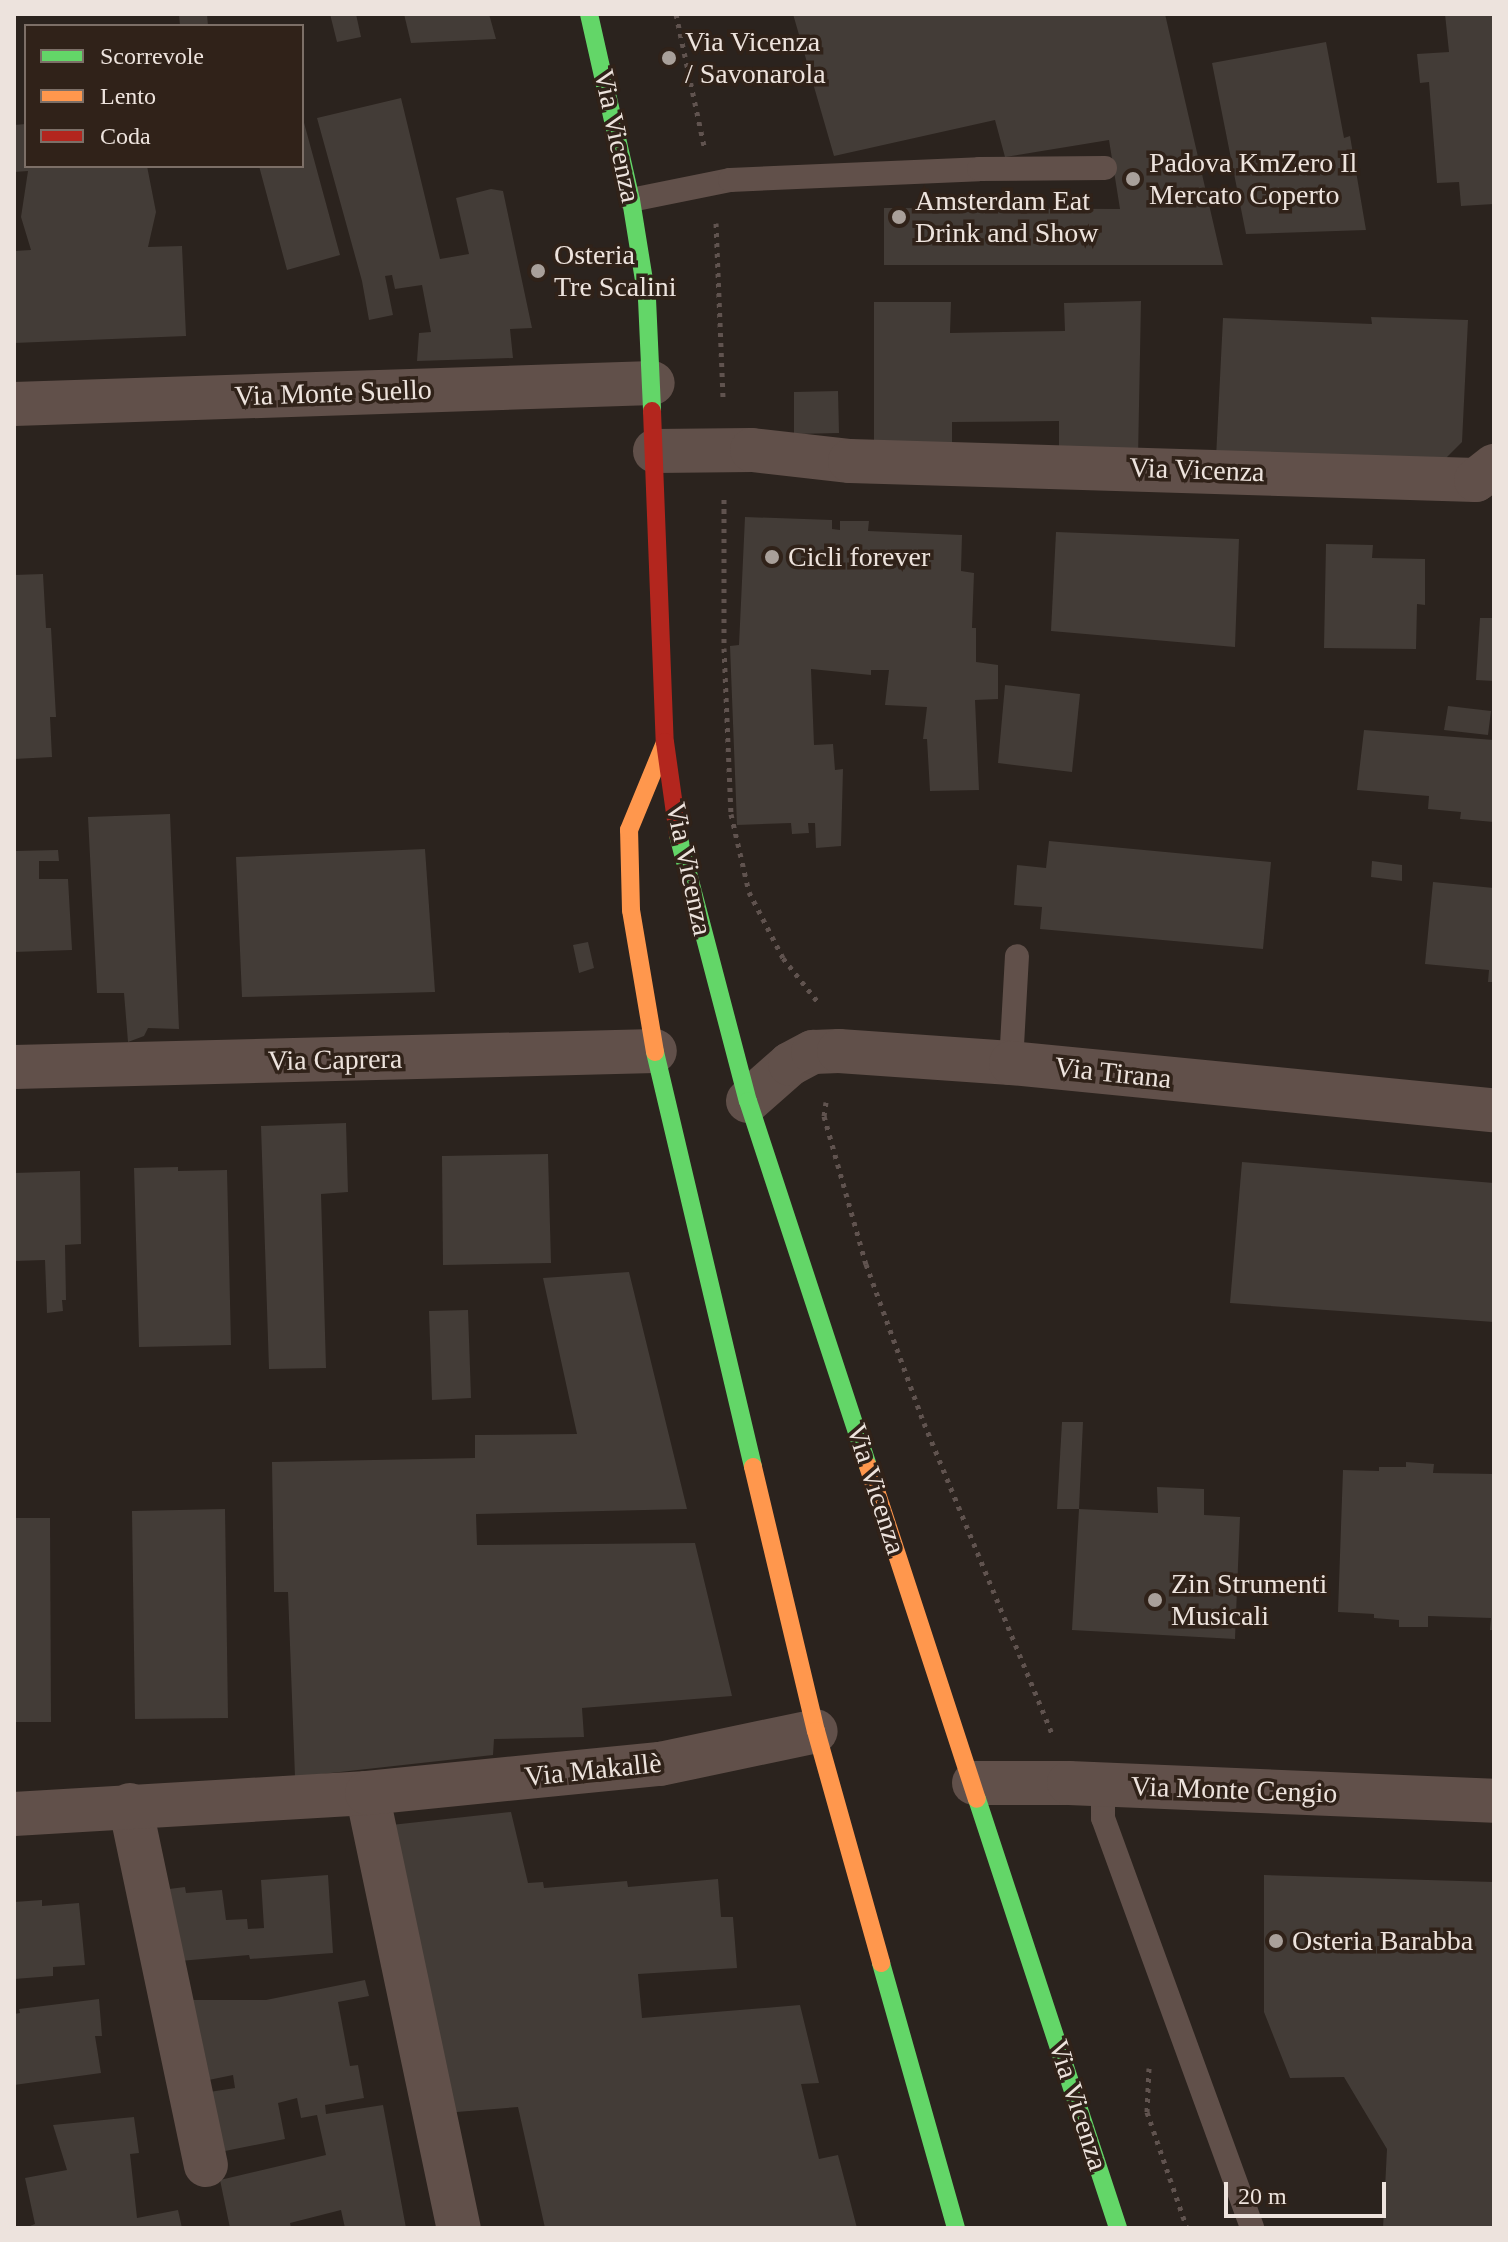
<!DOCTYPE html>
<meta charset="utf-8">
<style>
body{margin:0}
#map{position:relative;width:1508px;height:2242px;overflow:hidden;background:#2b231e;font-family:"Times New Roman",serif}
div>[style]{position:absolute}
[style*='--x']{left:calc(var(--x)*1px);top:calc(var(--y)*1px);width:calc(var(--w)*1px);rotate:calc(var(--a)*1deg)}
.building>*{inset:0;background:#433c37}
.path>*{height:5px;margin-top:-2.5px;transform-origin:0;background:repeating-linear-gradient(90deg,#60534f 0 4px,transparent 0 10px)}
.lane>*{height:24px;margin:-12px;padding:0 12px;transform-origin:12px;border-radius:12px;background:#61504a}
.street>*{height:44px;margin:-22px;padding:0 22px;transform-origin:22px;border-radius:22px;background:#61504a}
.fast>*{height:18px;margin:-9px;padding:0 9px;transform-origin:9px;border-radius:9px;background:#63d668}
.slow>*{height:18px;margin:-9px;padding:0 9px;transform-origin:9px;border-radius:9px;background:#ff974d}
.jam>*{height:18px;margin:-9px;padding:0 9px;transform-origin:9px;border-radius:9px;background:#b3261e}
.dots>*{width:22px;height:22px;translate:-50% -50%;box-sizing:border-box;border:4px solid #302219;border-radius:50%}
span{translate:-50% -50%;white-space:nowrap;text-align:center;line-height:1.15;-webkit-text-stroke:7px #302219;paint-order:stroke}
.poi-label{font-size:28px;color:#ede3dd}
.left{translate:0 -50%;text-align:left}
.street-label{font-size:28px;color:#ede3dd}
.frame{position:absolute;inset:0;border:16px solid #ede3dd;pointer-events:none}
.legend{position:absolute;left:24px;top:24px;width:280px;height:144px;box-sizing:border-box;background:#302219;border:2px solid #7c6f67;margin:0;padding:10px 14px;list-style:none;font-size:24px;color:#ede3dd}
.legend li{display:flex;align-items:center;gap:16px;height:40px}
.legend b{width:40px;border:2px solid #7c6f67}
.scale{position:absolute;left:1224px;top:2182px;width:162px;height:36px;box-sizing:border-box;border:4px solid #ede3dd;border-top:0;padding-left:10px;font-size:24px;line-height:28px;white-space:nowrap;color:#ede3dd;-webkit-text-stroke:6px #302219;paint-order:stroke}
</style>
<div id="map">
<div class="building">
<i style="clip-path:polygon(179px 14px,207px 14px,208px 26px,180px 26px)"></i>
<i style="clip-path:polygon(330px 14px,356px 14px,361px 37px,337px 42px)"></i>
<i style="clip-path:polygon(404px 14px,489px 14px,496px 39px,411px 43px)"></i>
<i style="clip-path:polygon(793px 14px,1165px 14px,1223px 265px,884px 265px,884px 208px,1120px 209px,1109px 140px,1005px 157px,995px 120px,834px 156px)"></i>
<i style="clip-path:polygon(1445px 14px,1494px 14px,1494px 204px,1461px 206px,1459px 182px,1437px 183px,1429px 82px,1420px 83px,1417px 54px,1449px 52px)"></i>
<i style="clip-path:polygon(1326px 42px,1344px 138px,1350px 136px,1366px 230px,1246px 234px,1212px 63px)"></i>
<i style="clip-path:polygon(401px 98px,440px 259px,469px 254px,456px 198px,491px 189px,503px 191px,532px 328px,510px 329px,513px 358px,417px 361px,419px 333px,431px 332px,422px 285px,395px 289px,392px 275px,385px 276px,393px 315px,369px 320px,362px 281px,317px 118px)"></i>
<i style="clip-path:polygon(303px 119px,340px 255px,287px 270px,259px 166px,302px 166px)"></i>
<i style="clip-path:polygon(26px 124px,26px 166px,147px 166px,156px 212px,148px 247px,182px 246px,186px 336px,14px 343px,14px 251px,31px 250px,21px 217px,28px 171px,14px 172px,14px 125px)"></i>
<i style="clip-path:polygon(1141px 301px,1138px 458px,1059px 459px,1059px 421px,952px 422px,952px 450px,874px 456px,874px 302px,951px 302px,950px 333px,1065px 331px,1064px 303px)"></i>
<i style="clip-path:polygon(1371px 317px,1468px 320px,1462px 442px,1438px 466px,1216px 458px,1223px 318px,1372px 324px)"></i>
<i style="clip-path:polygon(838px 391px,839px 433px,794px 434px,794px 392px)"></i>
<i style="clip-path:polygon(745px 517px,832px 520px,832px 529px,840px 530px,840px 521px,869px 521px,868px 531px,962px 535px,961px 571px,974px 573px,972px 628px,976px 628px,976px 662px,998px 665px,998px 699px,975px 700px,979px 790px,930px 791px,927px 739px,923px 739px,927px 707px,885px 705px,889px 670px,871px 670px,871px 675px,811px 669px,814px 745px,833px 744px,835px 770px,843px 769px,841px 846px,816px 848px,815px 823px,808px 823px,809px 833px,792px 834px,791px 823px,737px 825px,730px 646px,739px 645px)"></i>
<i style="clip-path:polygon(1056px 532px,1239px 539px,1235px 647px,1051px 631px)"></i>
<i style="clip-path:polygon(1326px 544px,1373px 545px,1372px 558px,1425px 559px,1425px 605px,1417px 604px,1416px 649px,1324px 648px)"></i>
<i style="clip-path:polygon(43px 574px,46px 628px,51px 628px,56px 717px,50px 717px,52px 757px,14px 759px,14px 575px)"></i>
<i style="clip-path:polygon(1480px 618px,1494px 618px,1494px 681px,1476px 680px)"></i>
<i style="clip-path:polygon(1005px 685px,1080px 694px,1072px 772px,998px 763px)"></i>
<i style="clip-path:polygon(1448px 706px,1491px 711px,1488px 735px,1444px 730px)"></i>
<i style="clip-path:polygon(1364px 730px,1494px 740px,1494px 822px,1460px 819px,1461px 812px,1428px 809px,1429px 796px,1357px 790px)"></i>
<i style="clip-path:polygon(170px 814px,179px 1029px,148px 1028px,144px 1036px,128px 1042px,124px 993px,97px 993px,88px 817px)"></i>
<i style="clip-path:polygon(1049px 841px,1271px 862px,1263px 949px,1040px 929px,1042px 907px,1014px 905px,1017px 865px,1046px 868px)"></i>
<i style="clip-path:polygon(425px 849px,435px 992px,242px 997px,236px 857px)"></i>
<i style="clip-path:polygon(58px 850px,59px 861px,39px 861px,39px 879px,68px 879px,72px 950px,14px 952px,16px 851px)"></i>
<i style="clip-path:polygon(1372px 861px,1402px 865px,1402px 881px,1371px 877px)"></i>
<i style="clip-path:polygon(1433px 882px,1494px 888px,1494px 982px,1488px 982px,1489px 970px,1425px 964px)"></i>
<i style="clip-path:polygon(588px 942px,594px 968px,579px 973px,573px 945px)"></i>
<i style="clip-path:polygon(346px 1123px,348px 1192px,321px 1194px,326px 1368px,269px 1369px,261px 1126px)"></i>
<i style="clip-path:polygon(548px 1154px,551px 1263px,443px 1265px,442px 1156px)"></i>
<i style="clip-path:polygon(1242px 1162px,1494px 1183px,1494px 1322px,1230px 1303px)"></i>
<i style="clip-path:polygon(178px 1167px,178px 1171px,227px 1170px,231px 1345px,139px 1347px,134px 1168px)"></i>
<i style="clip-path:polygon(80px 1171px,81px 1244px,65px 1245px,66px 1300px,62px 1300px,63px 1311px,47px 1313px,45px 1260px,14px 1261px,14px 1173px)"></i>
<i style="clip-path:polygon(629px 1272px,687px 1509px,476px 1514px,477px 1545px,695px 1543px,732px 1696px,582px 1708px,584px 1737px,494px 1739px,493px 1755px,295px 1777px,288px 1592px,274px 1592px,272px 1462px,475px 1458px,475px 1435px,577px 1434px,543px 1278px)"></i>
<i style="clip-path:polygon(468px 1310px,471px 1398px,432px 1400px,429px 1311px)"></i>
<i style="clip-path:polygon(1062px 1422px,1083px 1422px,1079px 1509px,1057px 1509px)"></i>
<i style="clip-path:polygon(1406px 1462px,1434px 1464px,1433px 1473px,1494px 1474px,1494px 1630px,1490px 1630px,1491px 1618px,1428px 1616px,1428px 1627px,1399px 1627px,1399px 1620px,1374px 1618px,1374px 1614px,1338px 1612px,1343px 1470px,1379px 1471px,1379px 1467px,1406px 1467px)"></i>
<i style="clip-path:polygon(1157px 1487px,1204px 1489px,1204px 1515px,1240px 1517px,1235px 1639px,1072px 1630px,1079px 1509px,1158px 1513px)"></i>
<i style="clip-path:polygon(225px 1509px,228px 1718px,135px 1719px,132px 1511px)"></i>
<i style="clip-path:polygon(14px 1518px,50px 1518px,51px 1722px,14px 1722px)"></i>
<i style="clip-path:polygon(511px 1812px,528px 1883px,543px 1882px,544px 1888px,627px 1881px,628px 1887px,718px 1879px,721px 1917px,733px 1917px,737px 1968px,638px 1974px,642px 2018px,800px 2005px,819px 2083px,801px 2084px,819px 2159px,838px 2155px,857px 2228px,545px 2228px,518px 2107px,444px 2113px,382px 1826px)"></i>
<i style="clip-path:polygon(328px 1875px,333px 1953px,250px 1959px,249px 1955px,168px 1962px,161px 1890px,185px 1887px,186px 1893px,222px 1890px,226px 1920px,247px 1919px,248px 1929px,264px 1928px,261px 1880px)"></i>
<i style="clip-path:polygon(1264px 1875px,1494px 1882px,1494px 2228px,1383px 2228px,1387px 2149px,1344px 2077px,1290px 2078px,1264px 2012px)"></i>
<i style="clip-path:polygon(42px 1900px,42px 1906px,79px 1903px,85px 1965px,53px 1967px,53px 1976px,14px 1979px,14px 1902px)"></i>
<i style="clip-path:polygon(365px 1980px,369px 1996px,338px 2002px,350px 2066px,358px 2065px,364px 2098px,325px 2105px,326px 2114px,383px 2105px,406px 2228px,345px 2228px,341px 2210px,290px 2223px,291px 2228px,230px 2228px,220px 2180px,326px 2155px,317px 2115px,301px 2118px,297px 2098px,278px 2103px,285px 2139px,215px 2153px,203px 2093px,235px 2088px,233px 2075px,194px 2083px,177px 2000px,266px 2000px)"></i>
<i style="clip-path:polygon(99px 1999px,102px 2036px,95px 2036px,101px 2073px,14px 2085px,14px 2014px,20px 2013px,19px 2009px)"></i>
<i style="clip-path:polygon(134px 2117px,139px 2153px,130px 2154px,137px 2218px,178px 2210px,182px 2228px,25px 2228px,35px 2224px,25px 2178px,67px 2170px,53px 2125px)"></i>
</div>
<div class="path">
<i style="--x:676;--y:14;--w:135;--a:78"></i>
<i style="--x:716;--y:223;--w:178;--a:87.7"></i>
<i style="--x:724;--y:499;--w:149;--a:90"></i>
<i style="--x:724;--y:648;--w:166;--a:87.6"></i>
<i style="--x:731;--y:814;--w:80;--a:77"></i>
<i style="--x:749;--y:892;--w:74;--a:62.7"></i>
<i style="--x:783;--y:958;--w:56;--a:51.5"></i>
<i style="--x:826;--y:1102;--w:14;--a:98"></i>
<i style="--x:824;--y:1116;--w:154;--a:74.2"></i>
<i style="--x:866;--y:1264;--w:169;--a:70"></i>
<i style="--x:924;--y:1423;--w:336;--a:67.6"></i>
<i style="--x:1149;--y:2068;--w:44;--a:92.6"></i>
<i style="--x:1147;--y:2112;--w:123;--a:71"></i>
</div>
<div class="lane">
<i style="--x:631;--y:200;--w:101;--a:-11.4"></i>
<i style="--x:730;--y:180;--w:249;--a:-2.5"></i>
<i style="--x:979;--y:169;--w:126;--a:-0.5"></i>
<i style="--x:1011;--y:1063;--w:107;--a:-86.8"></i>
<i style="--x:1103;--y:1785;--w:33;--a:90"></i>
<i style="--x:1103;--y:1818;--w:436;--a:70"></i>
</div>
<div class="street">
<i style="--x:14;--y:404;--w:639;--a:-1.88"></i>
<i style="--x:655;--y:451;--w:97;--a:-0.6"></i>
<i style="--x:752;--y:450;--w:99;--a:6.4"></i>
<i style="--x:850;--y:461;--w:626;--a:1.74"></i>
<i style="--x:1476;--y:480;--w:23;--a:-38"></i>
<i style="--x:14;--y:1067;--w:641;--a:-1.43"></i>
<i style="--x:748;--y:1101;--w:56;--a:-41.4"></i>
<i style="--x:790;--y:1064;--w:26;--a:-28"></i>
<i style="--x:813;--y:1052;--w:26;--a:-2"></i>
<i style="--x:839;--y:1051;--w:172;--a:4"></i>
<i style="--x:1011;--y:1063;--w:485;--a:5.6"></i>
<i style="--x:974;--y:1783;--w:95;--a:0"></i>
<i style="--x:1069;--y:1783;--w:425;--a:2.4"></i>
<i style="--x:367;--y:1793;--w:445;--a:78.1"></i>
<i style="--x:130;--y:1805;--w:368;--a:78.1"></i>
<i style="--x:14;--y:1814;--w:354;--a:-3.4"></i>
<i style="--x:367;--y:1793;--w:294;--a:-5.7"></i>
<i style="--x:660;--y:1764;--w:159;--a:-11.9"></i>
</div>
<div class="fast">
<i style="--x:589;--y:14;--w:191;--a:77.3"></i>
<i style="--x:631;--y:200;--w:100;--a:80.8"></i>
<i style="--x:647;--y:299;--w:112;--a:87.4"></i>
<i style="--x:678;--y:835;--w:275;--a:75.3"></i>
<i style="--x:748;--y:1101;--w:384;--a:71.8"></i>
<i style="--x:655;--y:1052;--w:426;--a:76.7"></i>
<i style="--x:977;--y:1799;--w:452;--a:71.8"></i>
<i style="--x:881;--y:1963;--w:275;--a:74.2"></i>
</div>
<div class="slow">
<i style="--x:655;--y:1052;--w:144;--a:-99.6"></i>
<i style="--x:631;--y:910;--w:80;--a:-91.4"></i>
<i style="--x:629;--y:830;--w:92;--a:-67.6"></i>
<i style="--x:868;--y:1466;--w:350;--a:71.9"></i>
<i style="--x:753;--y:1467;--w:271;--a:76.6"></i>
<i style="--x:816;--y:1731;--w:241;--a:74.3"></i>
</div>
<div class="jam">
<i style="--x:652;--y:411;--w:331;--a:87.8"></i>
<i style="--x:665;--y:742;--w:94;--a:82"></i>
</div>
<div class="dots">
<i style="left:669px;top:58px;background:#a9a09a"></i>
<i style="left:1133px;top:179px;background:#a9a09a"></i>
<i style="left:899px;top:217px;background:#a9a09a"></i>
<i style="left:538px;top:271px;background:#a9a09a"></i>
<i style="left:772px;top:557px;background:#a9a09a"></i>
<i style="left:1155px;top:1600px;background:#a9a09a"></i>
<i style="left:1276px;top:1941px;background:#a9a09a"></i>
</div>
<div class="poi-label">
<span class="left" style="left:685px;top:58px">Via Vicenza<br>/ Savonarola</span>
<span class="left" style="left:1149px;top:179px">Padova KmZero Il<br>Mercato Coperto</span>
<span class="left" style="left:915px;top:217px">Amsterdam Eat<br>Drink and Show</span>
<span class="left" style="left:554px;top:271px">Osteria<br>Tre Scalini</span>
<span class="left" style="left:788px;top:557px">Cicli forever</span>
<span class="left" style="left:1171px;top:1600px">Zin Strumenti<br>Musicali</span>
<span class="left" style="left:1292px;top:1941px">Osteria Barabba</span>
</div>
<div class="street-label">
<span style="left:617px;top:136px;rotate:78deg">Via Vicenza</span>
<span style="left:333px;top:393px;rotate:-2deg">Via Monte Suello</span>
<span style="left:1197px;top:470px;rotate:2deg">Via Vicenza</span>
<span style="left:689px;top:869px;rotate:78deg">Via Vicenza</span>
<span style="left:335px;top:1060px;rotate:-1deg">Via Caprera</span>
<span style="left:1113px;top:1073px;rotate:6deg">Via Tirana</span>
<span style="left:876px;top:1489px;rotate:72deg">Via Vicenza</span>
<span style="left:593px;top:1770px;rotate:-6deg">Via Makallè</span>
<span style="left:1234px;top:1790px;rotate:2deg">Via Monte Cengio</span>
<span style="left:1078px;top:2105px;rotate:72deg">Via Vicenza</span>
</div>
<div class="frame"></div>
<ul class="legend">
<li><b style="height:10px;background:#63d668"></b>Scorrevole</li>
<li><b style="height:10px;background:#ff974d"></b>Lento</li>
<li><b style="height:10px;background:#b3261e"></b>Coda</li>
</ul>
<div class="scale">20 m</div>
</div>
